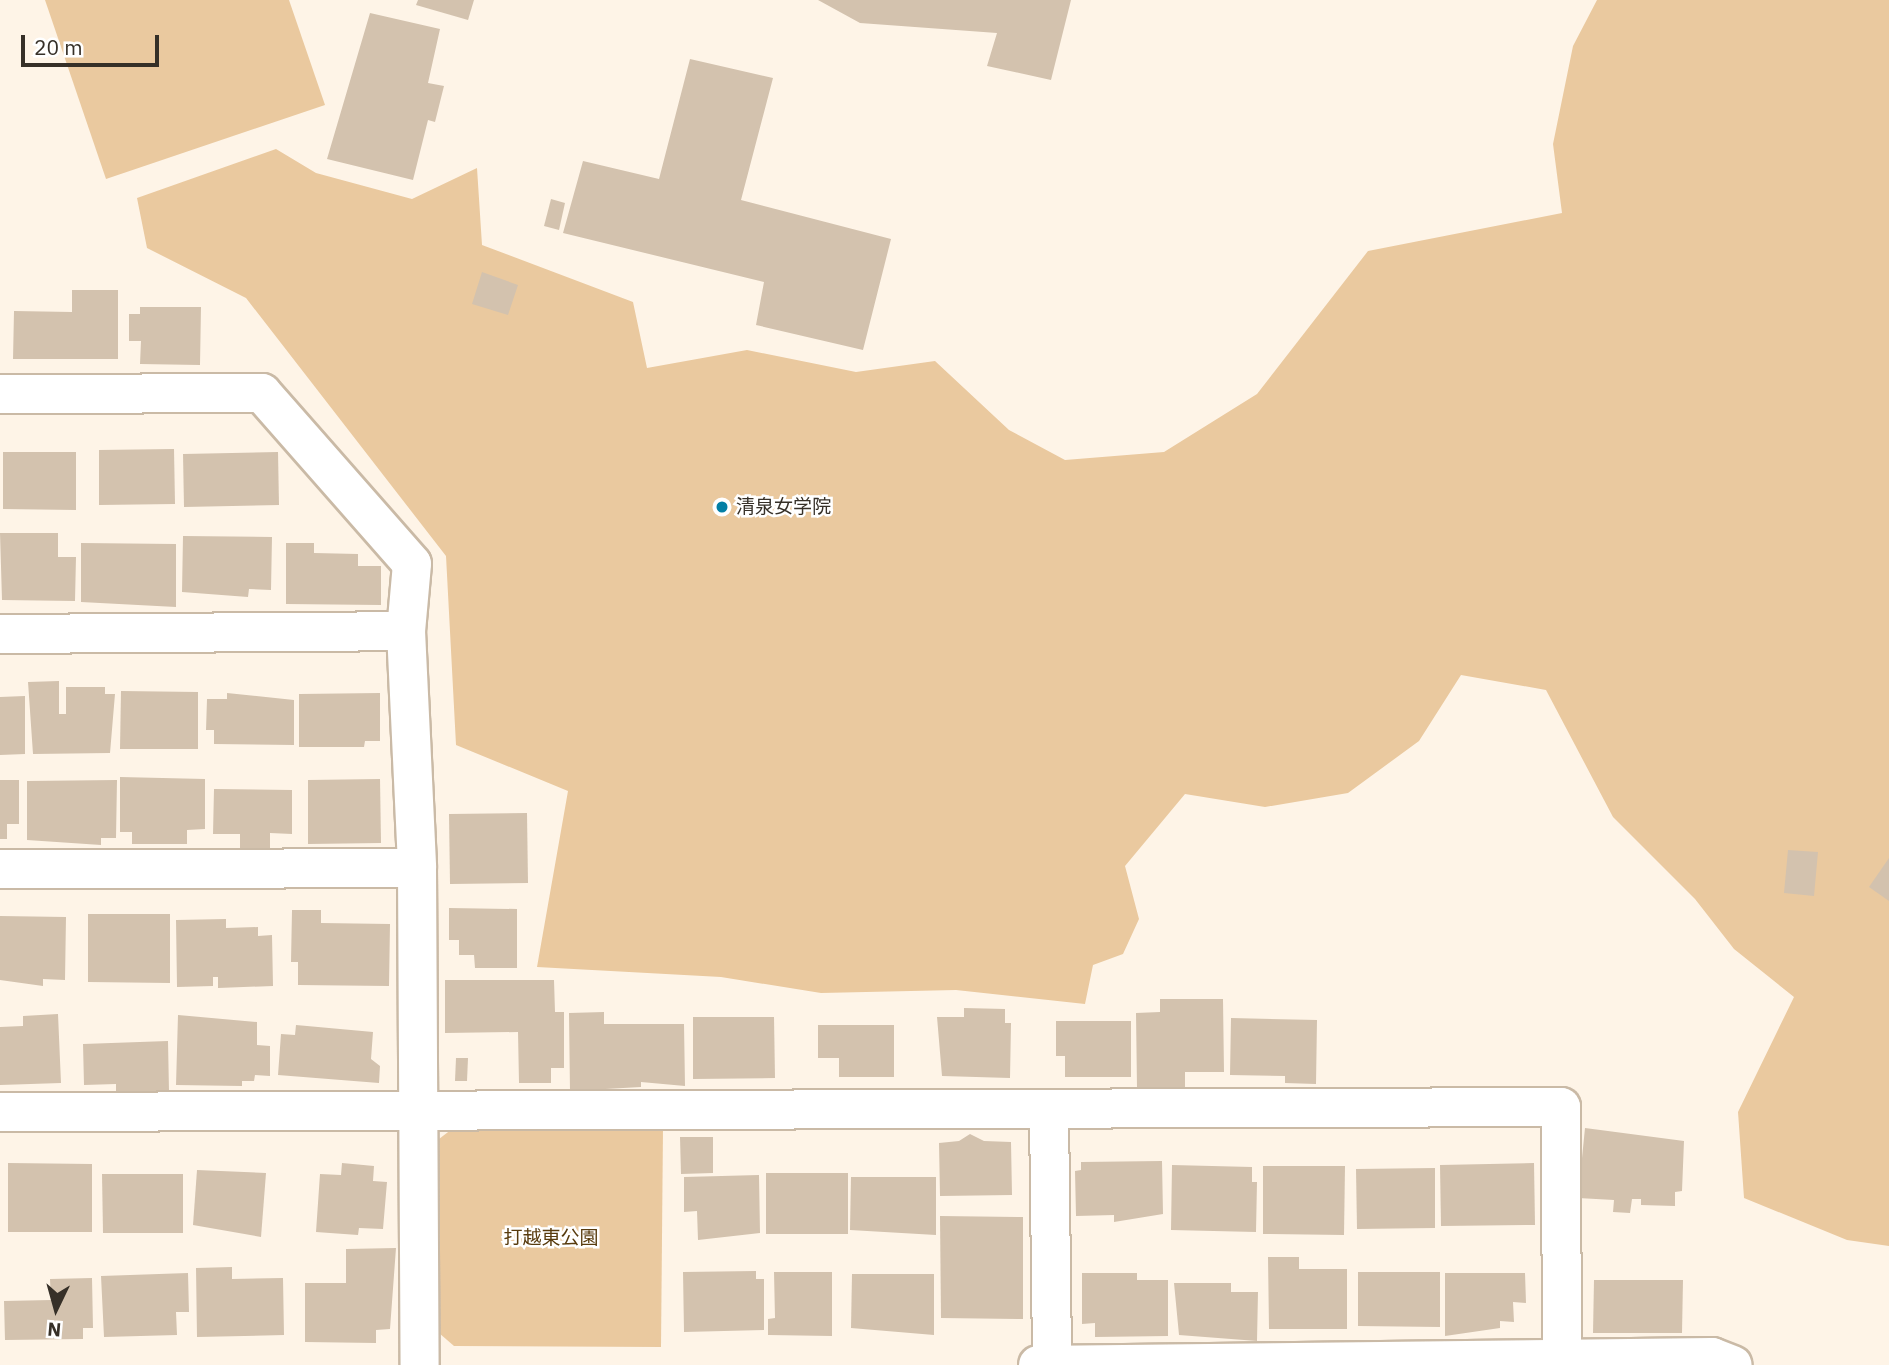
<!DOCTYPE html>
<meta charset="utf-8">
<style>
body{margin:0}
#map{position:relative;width:1889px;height:1365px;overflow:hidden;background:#fef4e7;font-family:"IBM Plex Sans","Noto Sans JP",sans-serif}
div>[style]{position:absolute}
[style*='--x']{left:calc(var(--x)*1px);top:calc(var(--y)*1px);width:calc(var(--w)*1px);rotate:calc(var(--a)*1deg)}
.green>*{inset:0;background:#eac99f}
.building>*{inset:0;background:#d3c2ae}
.roads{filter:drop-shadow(2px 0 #cabaa6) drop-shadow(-2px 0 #cabaa6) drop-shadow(0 2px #cabaa6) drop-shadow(0 -2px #cabaa6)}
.minor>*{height:38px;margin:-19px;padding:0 19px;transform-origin:19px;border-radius:19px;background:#fff}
.dots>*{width:19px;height:19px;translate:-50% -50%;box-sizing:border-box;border:4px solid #fff;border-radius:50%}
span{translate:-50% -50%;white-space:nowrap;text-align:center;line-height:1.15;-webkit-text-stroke:5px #fff;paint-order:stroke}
.poi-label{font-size:19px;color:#363028}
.left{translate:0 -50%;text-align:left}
.park-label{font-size:19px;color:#583b0e}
.north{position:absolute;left:21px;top:1274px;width:70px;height:70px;-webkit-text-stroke:5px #fff;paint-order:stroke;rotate:185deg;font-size:19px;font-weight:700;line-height:28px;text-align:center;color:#363028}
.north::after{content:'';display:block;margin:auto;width:24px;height:32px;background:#363028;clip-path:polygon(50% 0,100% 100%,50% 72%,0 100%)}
.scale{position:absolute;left:21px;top:35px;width:138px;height:32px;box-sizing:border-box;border:4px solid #363028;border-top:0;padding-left:9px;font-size:21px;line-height:24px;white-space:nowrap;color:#363028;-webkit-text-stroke:5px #fff;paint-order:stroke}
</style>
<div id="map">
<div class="green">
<i style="clip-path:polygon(45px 0,289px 0,325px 105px,106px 179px)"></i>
<i style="clip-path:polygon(1597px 0,1889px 0,1889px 1246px,1847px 1240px,1744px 1198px,1738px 1112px,1794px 997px,1734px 949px,1695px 899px,1613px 817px,1546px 690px,1461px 675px,1419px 741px,1348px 793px,1265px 807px,1185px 794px,1125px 866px,1139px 919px,1123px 954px,1093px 965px,1085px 1004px,956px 990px,821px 993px,721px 977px,537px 967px,568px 791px,456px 745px,446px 556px,246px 298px,147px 248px,137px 198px,276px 149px,316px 173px,412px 199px,477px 168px,482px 245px,633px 302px,647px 368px,747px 350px,856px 372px,935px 361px,1009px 430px,1065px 460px,1164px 452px,1257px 394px,1368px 251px,1562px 213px,1553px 144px,1573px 46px)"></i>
<i style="clip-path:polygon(663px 1128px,661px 1347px,454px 1346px,439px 1333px,439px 1139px,452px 1129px)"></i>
</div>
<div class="building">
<i style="clip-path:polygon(418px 0,474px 0,468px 20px,416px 5px)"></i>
<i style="clip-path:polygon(818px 0,1071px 0,1051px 80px,987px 66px,997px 33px,860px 23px)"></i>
<i style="clip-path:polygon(370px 13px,440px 29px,428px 83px,444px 86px,435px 122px,428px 120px,413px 180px,327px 159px)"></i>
<i style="clip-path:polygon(690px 59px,773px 78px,741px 200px,891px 239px,863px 350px,756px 325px,764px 282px,563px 233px,583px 161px,659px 179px)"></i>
<i style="clip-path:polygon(551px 199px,565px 203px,559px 230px,544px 226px)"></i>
<i style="clip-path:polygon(482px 272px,518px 285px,508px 315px,472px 304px)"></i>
<i style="clip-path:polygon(72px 290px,118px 290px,118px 359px,13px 359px,14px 311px,72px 312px)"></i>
<i style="clip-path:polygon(140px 307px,201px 307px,200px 365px,140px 364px,141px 341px,129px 341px,129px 314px,140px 314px)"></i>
<i style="clip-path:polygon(174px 449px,175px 504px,99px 505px,99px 450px)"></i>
<i style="clip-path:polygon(3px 452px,76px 452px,76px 510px,3px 509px)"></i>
<i style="clip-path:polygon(278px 452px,279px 505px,184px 507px,183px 454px)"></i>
<i style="clip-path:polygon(0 533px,58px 533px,58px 557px,76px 557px,75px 601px,2px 600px)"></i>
<i style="clip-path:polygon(183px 536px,272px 537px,271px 590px,249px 589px,248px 597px,182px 592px)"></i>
<i style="clip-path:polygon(81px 543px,176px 544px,176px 607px,81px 602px)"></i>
<i style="clip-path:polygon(286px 543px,314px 543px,314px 553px,358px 554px,358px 566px,381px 566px,381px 605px,286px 604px)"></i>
<i style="clip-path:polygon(59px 681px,59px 714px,66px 714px,66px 687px,105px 687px,105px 694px,115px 694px,110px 753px,33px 754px,28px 682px)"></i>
<i style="clip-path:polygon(121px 691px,198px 692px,198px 749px,120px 749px)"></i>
<i style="clip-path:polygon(227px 693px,294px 700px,294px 745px,214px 744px,214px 730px,206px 730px,207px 699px,227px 699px)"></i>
<i style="clip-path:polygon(380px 693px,380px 741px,365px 741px,364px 747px,299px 747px,299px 694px)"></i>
<i style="clip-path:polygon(25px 696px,25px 754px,0 755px,0 697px)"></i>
<i style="clip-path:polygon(120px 777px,205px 779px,205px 829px,187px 830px,187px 844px,132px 844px,132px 832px,120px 832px)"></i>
<i style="clip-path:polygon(380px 779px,381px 843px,308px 844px,308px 780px)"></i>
<i style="clip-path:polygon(0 780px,19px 780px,19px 824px,7px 824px,7px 839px,0 839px)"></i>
<i style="clip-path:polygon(117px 780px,116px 838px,101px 838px,101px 845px,27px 840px,27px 781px)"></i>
<i style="clip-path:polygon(214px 789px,292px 790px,292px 834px,270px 833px,270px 849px,240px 848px,240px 834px,213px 834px)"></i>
<i style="clip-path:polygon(527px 813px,528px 883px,450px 884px,449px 814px)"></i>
<i style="clip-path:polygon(1788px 850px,1818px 852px,1814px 896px,1784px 893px)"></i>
<i style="clip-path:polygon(1889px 858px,1889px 901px,1869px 887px)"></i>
<i style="clip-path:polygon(449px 908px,517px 909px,517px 968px,475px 968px,474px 955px,459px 955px,459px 940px,449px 940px)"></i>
<i style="clip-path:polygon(292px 910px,321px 910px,321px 923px,390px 924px,389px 986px,298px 985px,298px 962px,291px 962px)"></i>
<i style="clip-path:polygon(88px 914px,170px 914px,170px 983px,88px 982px)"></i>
<i style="clip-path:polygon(0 916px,66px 917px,65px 980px,43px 979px,43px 986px,0 980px)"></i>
<i style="clip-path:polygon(226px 919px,226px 928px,258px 927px,258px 936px,272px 935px,273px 986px,218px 988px,218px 977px,213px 977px,213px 986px,177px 987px,176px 920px)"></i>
<i style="clip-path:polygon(445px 980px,554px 980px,555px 1012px,564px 1012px,564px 1068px,551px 1068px,551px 1083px,519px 1083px,518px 1032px,445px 1033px)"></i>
<i style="clip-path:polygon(1160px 999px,1223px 999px,1224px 1072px,1185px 1072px,1185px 1087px,1137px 1088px,1136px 1013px,1160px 1012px)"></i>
<i style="clip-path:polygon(964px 1008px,1005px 1009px,1005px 1023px,1011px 1023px,1010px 1078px,942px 1076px,937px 1017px,964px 1017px)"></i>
<i style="clip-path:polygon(604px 1012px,604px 1024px,684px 1024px,685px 1086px,641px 1082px,641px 1087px,570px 1091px,569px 1013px)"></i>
<i style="clip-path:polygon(58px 1014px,61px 1083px,0 1085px,0 1027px,23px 1026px,23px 1016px)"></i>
<i style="clip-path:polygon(178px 1015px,257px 1022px,257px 1045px,270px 1046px,270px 1076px,255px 1075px,254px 1081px,242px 1081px,242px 1086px,176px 1085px)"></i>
<i style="clip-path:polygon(693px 1017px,774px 1017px,775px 1078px,693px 1079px)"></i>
<i style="clip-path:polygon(1231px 1018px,1317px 1020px,1316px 1084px,1285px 1083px,1285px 1076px,1230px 1075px)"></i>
<i style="clip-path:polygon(1056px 1021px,1131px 1021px,1131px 1077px,1065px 1077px,1065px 1056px,1056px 1056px)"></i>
<i style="clip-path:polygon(296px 1025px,373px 1032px,371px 1059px,380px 1066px,379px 1083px,278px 1075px,281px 1034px,295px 1035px)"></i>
<i style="clip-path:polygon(818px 1025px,894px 1025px,894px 1077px,839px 1077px,839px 1058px,818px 1058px)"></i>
<i style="clip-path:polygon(168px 1041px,169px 1091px,116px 1093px,116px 1084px,84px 1085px,83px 1044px)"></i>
<i style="clip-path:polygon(456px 1058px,468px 1058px,467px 1081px,455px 1081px)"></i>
<i style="clip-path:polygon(1585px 1128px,1684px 1141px,1682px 1191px,1675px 1192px,1675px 1206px,1641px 1205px,1641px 1199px,1632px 1199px,1630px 1213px,1613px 1212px,1614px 1200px,1578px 1198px)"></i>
<i style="clip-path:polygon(970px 1134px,984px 1141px,1011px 1142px,1012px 1195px,940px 1196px,939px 1143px,959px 1141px)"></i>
<i style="clip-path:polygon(680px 1137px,713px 1137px,713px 1173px,681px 1174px)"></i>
<i style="clip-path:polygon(1162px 1161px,1163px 1214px,1114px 1222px,1114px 1215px,1076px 1216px,1075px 1171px,1081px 1170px,1081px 1162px)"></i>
<i style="clip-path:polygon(8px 1163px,92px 1164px,92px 1232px,8px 1232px)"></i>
<i style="clip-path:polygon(342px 1163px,374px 1166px,373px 1181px,387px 1182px,383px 1229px,359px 1228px,358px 1235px,316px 1232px,320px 1174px,341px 1175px)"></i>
<i style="clip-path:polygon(1534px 1163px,1535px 1225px,1441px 1226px,1440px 1165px)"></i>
<i style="clip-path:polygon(1172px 1165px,1252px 1167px,1252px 1182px,1257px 1182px,1256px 1232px,1171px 1230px)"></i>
<i style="clip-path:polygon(1263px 1166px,1345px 1166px,1344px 1235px,1263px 1234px)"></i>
<i style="clip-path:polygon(1435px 1168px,1435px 1228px,1357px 1229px,1356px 1169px)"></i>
<i style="clip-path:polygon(197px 1170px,266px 1173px,261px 1237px,193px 1225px)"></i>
<i style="clip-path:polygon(766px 1173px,848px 1173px,848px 1234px,766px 1234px)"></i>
<i style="clip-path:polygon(102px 1174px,183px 1174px,183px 1233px,103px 1233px)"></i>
<i style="clip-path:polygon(759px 1175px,760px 1233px,698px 1240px,697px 1211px,684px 1212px,684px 1177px)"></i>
<i style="clip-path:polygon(851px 1177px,936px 1177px,936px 1235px,850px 1230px)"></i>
<i style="clip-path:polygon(940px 1216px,1023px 1217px,1023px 1319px,941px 1318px)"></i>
<i style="clip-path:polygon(396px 1248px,390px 1329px,376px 1330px,376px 1343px,305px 1342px,305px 1283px,346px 1283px,346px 1249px)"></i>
<i style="clip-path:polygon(1268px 1257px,1299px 1257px,1299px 1269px,1347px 1269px,1347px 1329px,1269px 1329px)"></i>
<i style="clip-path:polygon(232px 1267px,232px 1279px,283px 1278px,284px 1335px,197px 1337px,196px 1268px)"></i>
<i style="clip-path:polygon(756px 1271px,756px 1279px,764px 1279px,764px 1330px,684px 1332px,683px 1272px)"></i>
<i style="clip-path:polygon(774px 1272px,832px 1272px,832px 1336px,768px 1335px,768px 1319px,775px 1318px)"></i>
<i style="clip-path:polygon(1358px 1272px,1440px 1272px,1440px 1327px,1358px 1326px)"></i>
<i style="clip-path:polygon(188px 1273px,189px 1312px,176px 1312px,177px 1335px,104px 1337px,101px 1276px)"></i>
<i style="clip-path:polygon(1082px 1273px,1137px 1273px,1137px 1280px,1168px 1280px,1168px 1336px,1095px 1337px,1095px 1323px,1082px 1324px)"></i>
<i style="clip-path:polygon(1445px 1273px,1525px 1273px,1526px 1303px,1513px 1302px,1514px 1322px,1500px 1321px,1500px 1328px,1445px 1336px)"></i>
<i style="clip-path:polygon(852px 1274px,934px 1274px,934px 1335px,851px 1328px)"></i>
<i style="clip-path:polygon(92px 1278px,93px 1328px,83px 1328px,83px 1339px,5px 1340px,4px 1301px,51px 1300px,50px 1279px)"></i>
<i style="clip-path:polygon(1594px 1280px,1683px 1280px,1682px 1333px,1593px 1333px)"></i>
<i style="clip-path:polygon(1174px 1283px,1231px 1283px,1231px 1292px,1258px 1292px,1257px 1341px,1179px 1335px)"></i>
</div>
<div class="roads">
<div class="minor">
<i style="--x:0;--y:394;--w:262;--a:-0.2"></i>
<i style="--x:262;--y:393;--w:227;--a:48.7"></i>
<i style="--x:412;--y:564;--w:67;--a:95.1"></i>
<i style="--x:406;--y:631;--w:237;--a:87.3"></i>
<i style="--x:417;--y:868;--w:497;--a:89.7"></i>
<i style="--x:0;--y:634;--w:406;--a:-0.4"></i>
<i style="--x:0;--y:869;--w:417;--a:-0.1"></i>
<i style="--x:0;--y:1112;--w:1561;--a:-0.18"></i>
<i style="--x:1561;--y:1107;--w:258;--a:89.8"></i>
<i style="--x:1049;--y:1112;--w:253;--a:89.3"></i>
<i style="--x:1038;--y:1365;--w:674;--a:-0.68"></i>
<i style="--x:1712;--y:1357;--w:22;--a:21"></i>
</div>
</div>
<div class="dots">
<i style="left:722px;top:507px;background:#037fa5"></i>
</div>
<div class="poi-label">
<span class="left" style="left:736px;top:507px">清泉女学院</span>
</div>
<div class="park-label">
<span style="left:551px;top:1238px">打越東公園</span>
</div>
<div class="north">N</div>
<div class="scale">20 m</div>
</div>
